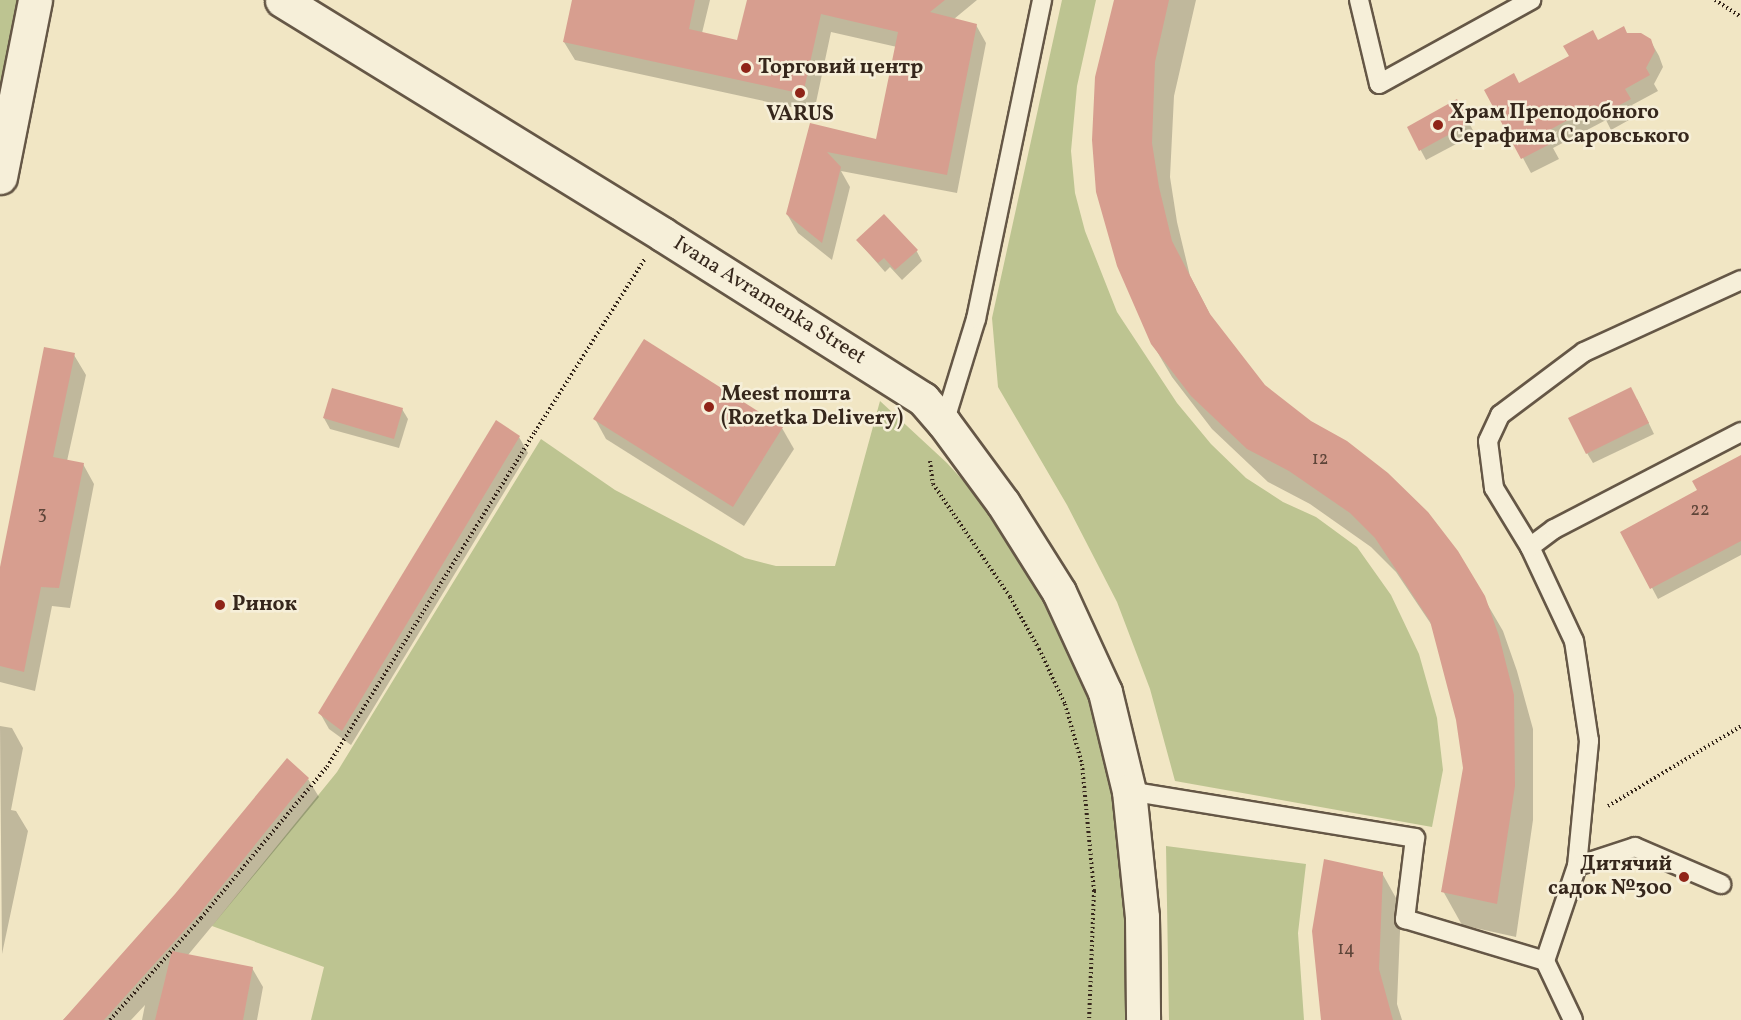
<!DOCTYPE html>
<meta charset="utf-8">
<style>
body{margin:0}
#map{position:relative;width:1741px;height:1020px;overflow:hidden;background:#f1e6c4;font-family:Vollkorn,serif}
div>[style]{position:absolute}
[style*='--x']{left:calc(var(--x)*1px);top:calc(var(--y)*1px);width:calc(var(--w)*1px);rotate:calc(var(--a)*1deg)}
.green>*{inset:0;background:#bdc491}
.shadow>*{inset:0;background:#0003}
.building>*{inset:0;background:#d79e8f}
.path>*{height:4px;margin-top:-2px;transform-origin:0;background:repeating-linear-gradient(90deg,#36271c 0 1.5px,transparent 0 4.5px)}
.roads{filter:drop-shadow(2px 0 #655746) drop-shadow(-2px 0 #655746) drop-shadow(0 2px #655746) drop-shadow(0 -2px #655746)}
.lane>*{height:18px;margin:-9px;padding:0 9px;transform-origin:9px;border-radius:9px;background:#f6efd9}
.secondary>*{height:33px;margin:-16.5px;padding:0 16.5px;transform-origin:16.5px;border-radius:16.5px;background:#f6efd9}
.dots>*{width:16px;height:16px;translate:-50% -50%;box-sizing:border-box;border:3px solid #f6efd9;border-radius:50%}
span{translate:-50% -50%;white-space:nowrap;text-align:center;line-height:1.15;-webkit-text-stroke:5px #f6efd9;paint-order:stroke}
.number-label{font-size:18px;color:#5e4539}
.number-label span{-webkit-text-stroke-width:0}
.poi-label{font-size:21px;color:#36271c;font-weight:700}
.left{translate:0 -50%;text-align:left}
.right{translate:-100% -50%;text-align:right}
.street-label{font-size:21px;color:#36271c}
</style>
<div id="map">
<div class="green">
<i style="clip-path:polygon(0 0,35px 0,0 177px)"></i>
<i style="clip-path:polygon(1062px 0,1096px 0,1077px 86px,1071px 151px,1075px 193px,1085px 231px,1117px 312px,1177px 403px,1211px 444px,1246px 478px,1283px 502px,1316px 517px,1357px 547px,1391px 595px,1419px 654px,1437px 718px,1443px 770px,1432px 827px,1175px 781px,1150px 689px,1117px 602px,1067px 505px,998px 387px,992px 318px)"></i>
<i style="clip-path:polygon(880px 401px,947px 463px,1001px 522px,1055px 606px,1098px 702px,1121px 796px,1134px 1020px,311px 1020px,324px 967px,212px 926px,337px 772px,541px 439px,615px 490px,745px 558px,776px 566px,835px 566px)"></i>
<i style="clip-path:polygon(1166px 846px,1306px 864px,1298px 933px,1304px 1020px,1169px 1020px)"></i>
</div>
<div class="shadow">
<i style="clip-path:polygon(574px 0,710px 0,702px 33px,739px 42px,748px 0,977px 0,954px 19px,976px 25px,986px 43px,957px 193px,841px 171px,850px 187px,832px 260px,798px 233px,787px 214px,811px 125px,878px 141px,897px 47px,831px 32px,814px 112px,575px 60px,564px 42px)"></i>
<i style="clip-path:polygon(1116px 0,1196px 0,1174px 96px,1170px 177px,1177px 222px,1190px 276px,1214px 322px,1264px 386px,1457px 552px,1503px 631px,1517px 671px,1533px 729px,1533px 820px,1516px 937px,1462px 925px,1443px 891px,1465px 768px,1458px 720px,1433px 627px,1396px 572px,1371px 547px,1310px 504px,1268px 482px,1212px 429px,1172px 377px,1152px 343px)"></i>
<i style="clip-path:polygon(1627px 34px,1650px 40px,1659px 56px,1663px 67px,1654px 84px,1658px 91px,1632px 105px,1638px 115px,1611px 130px,1606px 120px,1553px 148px,1559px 159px,1531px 173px,1523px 158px,1519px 85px,1598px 42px)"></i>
<i style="clip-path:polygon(1457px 101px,1475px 134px,1426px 160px,1409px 128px)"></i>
<i style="clip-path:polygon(858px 241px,916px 250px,922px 261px,902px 280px,890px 267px,885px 272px)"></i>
<i style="clip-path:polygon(74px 355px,86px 375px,67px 461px,83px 464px,94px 484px,70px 608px,52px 606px,35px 691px,0 682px,0 575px)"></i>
<i style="clip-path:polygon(1637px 399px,1654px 434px,1593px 463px,1587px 453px)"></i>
<i style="clip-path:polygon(402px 409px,408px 419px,399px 448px,330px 429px,324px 418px)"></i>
<i style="clip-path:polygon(595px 419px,782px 428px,794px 449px,744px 526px,606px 439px)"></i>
<i style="clip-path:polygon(497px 422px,519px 437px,528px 453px,351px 745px,329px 729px,320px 713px)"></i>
<i style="clip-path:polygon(1741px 457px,1741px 555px,1658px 599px,1622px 532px,1699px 491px)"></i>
<i style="clip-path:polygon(0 726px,12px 728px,23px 748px,11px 810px,16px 811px,28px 831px,2px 954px)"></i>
<i style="clip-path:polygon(308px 779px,319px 797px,188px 955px,252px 968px,263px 987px,257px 1020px,142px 1020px,145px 1005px,131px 1020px,63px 1020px)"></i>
<i style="clip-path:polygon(1382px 873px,1401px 907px,1397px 1004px,1402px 1020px,1323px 1020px)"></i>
</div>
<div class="building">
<i style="clip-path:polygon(572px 0,695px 0,689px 29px,737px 40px,747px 0,945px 0,930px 12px,977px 24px,947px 175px,827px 152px,841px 167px,822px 243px,786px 214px,810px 123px,876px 139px,898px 32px,821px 14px,803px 94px,563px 42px)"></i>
<i style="clip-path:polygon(1114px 0,1169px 0,1155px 62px,1152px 143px,1159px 187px,1172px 241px,1210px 314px,1265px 385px,1311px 421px,1347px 441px,1388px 473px,1428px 512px,1458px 551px,1485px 596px,1499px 636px,1514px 695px,1515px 786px,1497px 904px,1441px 892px,1463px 768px,1456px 720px,1430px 621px,1375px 538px,1350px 513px,1289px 471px,1247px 449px,1191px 396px,1151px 344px,1117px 266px,1096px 192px,1092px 140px,1095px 77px)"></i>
<i style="clip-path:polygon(1624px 26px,1627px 33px,1641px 33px,1651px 39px,1655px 51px,1646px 68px,1650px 75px,1625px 89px,1631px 99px,1601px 115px,1595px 105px,1546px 132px,1552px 143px,1521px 159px,1484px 90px,1514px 73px,1519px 83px,1569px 56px,1563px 46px,1593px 30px,1598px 40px)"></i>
<i style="clip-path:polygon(1457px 99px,1470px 123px,1419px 151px,1407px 127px)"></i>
<i style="clip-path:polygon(884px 214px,918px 250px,895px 270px,884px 258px,878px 263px,856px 240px)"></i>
<i style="clip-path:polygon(644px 339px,783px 427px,733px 507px,593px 419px)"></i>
<i style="clip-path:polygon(44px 347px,75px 353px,53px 457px,84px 463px,59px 588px,41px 587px,24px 672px,0 666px,0 567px)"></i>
<i style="clip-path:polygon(1631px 387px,1649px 423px,1586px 454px,1568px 418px)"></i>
<i style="clip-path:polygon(332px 388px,403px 408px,394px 439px,323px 418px)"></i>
<i style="clip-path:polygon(496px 420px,520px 436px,342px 731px,318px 713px)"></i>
<i style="clip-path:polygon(1741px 455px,1741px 541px,1650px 589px,1620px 532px,1697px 490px,1692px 481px)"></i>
<i style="clip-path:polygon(287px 758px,309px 778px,200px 913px,104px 1020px,63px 1020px,175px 894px)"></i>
<i style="clip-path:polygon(1324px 859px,1383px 872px,1379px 969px,1393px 1020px,1321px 1020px,1312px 931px)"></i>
<i style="clip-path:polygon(172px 951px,253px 967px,243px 1020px,155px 1020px)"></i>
</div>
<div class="path">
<i style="--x:1715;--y:0;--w:31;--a:33"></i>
<i style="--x:930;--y:461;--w:23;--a:83"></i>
<i style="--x:933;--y:484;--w:137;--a:55.7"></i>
<i style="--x:1010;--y:597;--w:60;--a:60.9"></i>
<i style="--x:1039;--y:649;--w:61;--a:64.7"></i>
<i style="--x:1065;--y:704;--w:62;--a:74.2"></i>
<i style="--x:1082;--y:764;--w:128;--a:84.6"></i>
<i style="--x:1094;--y:891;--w:129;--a:92.2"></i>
<i style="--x:1608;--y:806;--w:155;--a:-31"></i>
<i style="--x:110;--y:1020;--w:137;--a:-48.3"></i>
<i style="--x:201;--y:918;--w:197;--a:-50.2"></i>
<i style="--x:327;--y:767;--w:394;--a:-58.2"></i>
<i style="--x:535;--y:432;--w:205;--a:-57.6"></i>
</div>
<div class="roads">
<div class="lane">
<i style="--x:1359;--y:0;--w:86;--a:76.6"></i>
<i style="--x:1379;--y:84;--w:174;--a:-28.9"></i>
<i style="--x:944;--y:423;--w:109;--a:-72.9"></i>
<i style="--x:976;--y:319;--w:326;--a:-78.3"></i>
<i style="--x:1530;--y:547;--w:69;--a:-121.4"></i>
<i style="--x:1494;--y:488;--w:47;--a:-97.3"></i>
<i style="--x:1488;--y:441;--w:29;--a:-65"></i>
<i style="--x:1500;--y:415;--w:105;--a:-36.9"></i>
<i style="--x:1584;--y:352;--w:173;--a:-24.6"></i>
<i style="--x:1129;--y:791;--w:290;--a:9.3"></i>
<i style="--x:1415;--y:838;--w:82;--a:97"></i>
<i style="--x:1405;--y:919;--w:146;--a:16.7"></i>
<i style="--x:1545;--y:961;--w:100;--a:-71.4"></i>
<i style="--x:1577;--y:866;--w:126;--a:-84.5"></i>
<i style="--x:1589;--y:741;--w:101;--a:-98.5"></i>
<i style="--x:1574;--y:641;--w:104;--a:-115.1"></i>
<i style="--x:1530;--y:547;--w:30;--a:-37"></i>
<i style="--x:1554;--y:529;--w:211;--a:-27.4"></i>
<i style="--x:1577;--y:866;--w:61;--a:-18.1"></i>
<i style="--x:1635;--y:847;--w:94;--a:23.3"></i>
<i style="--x:1545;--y:961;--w:65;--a:64.6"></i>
</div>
<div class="secondary">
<i style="--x:282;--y:0;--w:446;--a:31.6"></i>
<i style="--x:662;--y:234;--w:309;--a:32.3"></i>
<i style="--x:923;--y:399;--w:32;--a:49"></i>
<i style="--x:944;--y:423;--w:99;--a:53.6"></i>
<i style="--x:1003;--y:503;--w:105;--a:57.8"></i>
<i style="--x:1059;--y:592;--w:110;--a:65.3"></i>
<i style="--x:1105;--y:692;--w:102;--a:76.4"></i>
<i style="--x:1129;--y:791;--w:127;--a:84.1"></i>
<i style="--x:1142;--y:917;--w:103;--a:89.4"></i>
<i style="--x:0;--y:177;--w:180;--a:-78.8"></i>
</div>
</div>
<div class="dots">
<i style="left:746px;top:68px;background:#8f2418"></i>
<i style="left:800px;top:93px;background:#8f2418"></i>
<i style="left:1438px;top:125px;background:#8f2418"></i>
<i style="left:709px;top:407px;background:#8f2418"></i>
<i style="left:220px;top:605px;background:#8f2418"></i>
<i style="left:1684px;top:877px;background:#8f2418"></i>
</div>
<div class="number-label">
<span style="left:1320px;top:460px">12</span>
<span style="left:1700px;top:511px">22</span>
<span style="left:42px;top:515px">3</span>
<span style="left:1346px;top:950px">14</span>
</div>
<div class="poi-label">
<span class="left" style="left:758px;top:68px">Торговий центр</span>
<span class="left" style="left:1450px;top:125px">Храм Преподобного<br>Серафима Саровського</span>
<span style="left:800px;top:115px">VARUS</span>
<span class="left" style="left:721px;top:407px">Meest пошта<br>(Rozetka Delivery)</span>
<span class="left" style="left:232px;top:605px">Ринок</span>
<span class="right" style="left:1672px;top:877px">Дитячий<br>садок №300</span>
</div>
<div class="street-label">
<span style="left:769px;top:301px;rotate:32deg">Ivana Avramenka Street</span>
</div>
</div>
